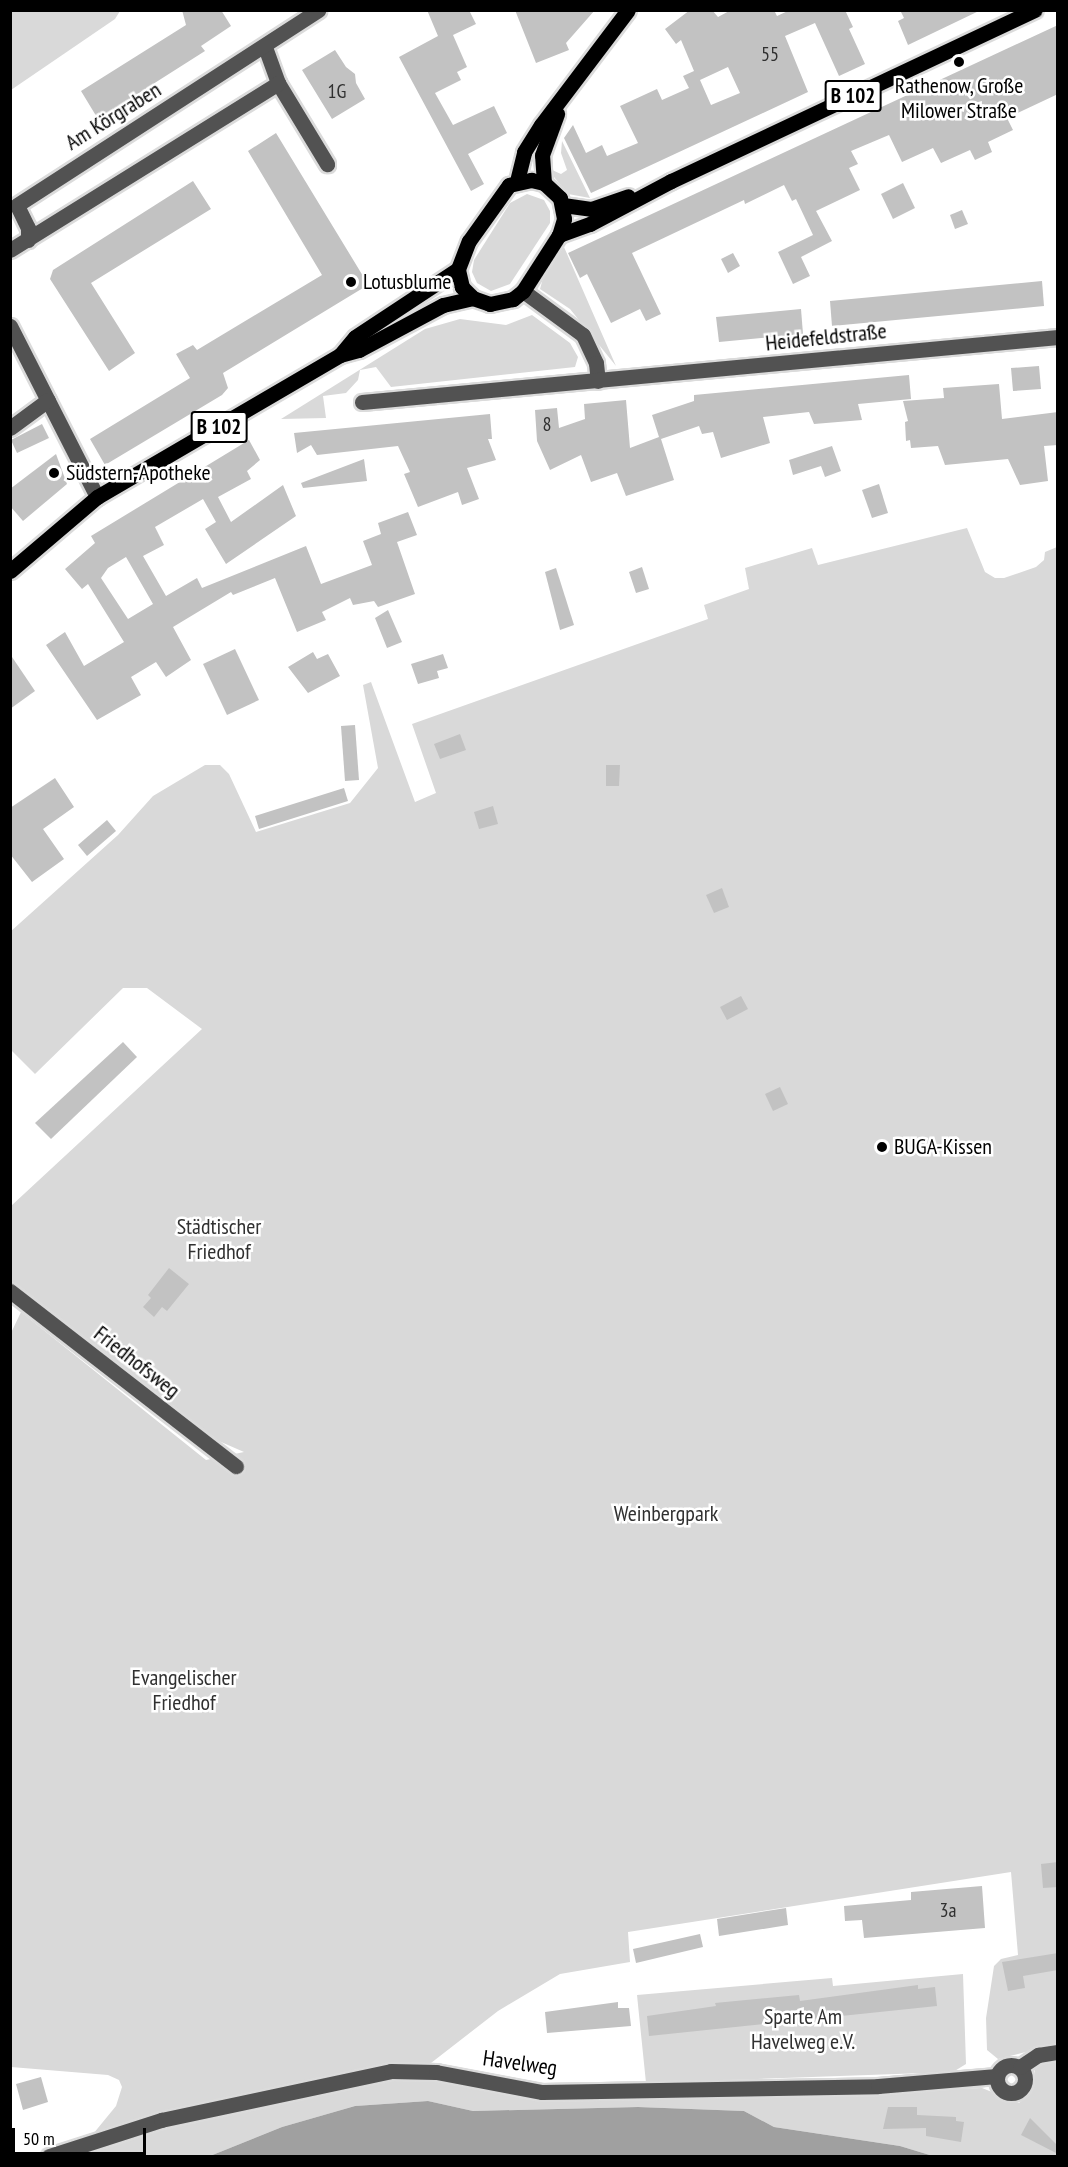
<!DOCTYPE html>
<meta charset="utf-8">
<style>
body{margin:0}
#map{position:relative;width:1068px;height:2167px;overflow:hidden;background:#fff;font-family:"PT Sans Narrow",sans-serif}
div>[style]{position:absolute}
[style*='--x']{left:calc(var(--x)*1px);top:calc(var(--y)*1px);width:calc(var(--w)*1px);rotate:calc(var(--a)*1deg)}
.green>*{inset:0;background:#d9d9d9}
.water>*{inset:0;background:#a0a0a0}
.building>*{inset:0;background:#c2c2c2}
.roads{filter:drop-shadow(2px 0 #dbdbdb) drop-shadow(-2px 0 #dbdbdb) drop-shadow(0 2px #dbdbdb) drop-shadow(0 -2px #dbdbdb)}
.minor>*{height:15px;margin:-7.5px;padding:0 7.5px;transform-origin:7.5px;border-radius:7.5px;background:#525252}
.minor>.ring{margin:-7.5px;padding:0;box-sizing:content-box;background:none;border:15px solid #525252;border-radius:50%}
.major>*{height:15px;margin:-7.5px;padding:0 7.5px;transform-origin:7.5px;border-radius:7.5px;background:#000}
.dots>*{width:16px;height:16px;translate:-50% -50%;box-sizing:border-box;border:3px solid #fff;border-radius:50%}
span{translate:-50% -50%;white-space:nowrap;text-align:center;line-height:1.15;-webkit-text-stroke:5px #fff;paint-order:stroke}
.number-label{font-size:20px;color:#303030}
.number-label span{-webkit-text-stroke-width:0}
.shield-label span{padding:2px 4px;background:#fff;border:2px solid;border-radius:4px;-webkit-text-stroke-width:0}
.shield-label{font-size:21px;color:#000;font-weight:700}
.poi-label{font-size:22px;color:#000}
.left{translate:0 -50%;text-align:left}
.street-label{font-size:22px;color:#000}
.park-label{font-size:22px;color:#303030}
.frame{position:absolute;inset:0;border:12px solid #000;pointer-events:none}
.scale{position:absolute;left:12px;top:2128px;width:134px;height:27px;box-sizing:border-box;border:3px solid #000;border-top:0;padding-left:8px;font-size:18px;line-height:21px;white-space:nowrap;color:#000;-webkit-text-stroke:4px #fff;paint-order:stroke}
</style>
<div id="map">
<div class="green">
<i style="clip-path:polygon(11px 10px,120px 10px,120px 11px,115px 19px,11px 90px)"></i>
<i style="clip-path:polygon(562px 141px,590px 198px,568px 194px,554px 177px,552px 170px,561px 174px,567px 170px,561px 153px)"></i>
<i style="clip-path:polygon(527px 194px,544px 200px,550px 211px,550px 223px,510px 284px,491px 291px,477px 283px,472px 272px,474px 260px,510px 203px)"></i>
<i style="clip-path:polygon(564px 247px,616px 366px,570px 309px,540px 289px,545px 271px)"></i>
<i style="clip-path:polygon(532px 315px,570px 343px,578px 357px,575px 367px,391px 387px,376px 367px,360px 370px,358px 380px,346px 393px,323px 396px,326px 418px,281px 419px,425px 329px,460px 319px,506px 325px)"></i>
<i style="clip-path:polygon(967px 528px,985px 572px,995px 578px,1004px 578px,1036px 567px,1044px 560px,1045px 552px,1057px 547px,1057px 2044px,998px 2059px,987px 2050px,986px 2018px,994px 1966px,1001px 1959px,1018px 1955px,1011px 1872px,628px 1932px,630px 1962px,560px 1974px,498px 2011px,431px 2063px,435px 2079px,550px 2101px,982px 2088px,1019px 2103px,1033px 2089px,1035px 2066px,1057px 2058px,1057px 2156px,933px 2156px,900px 2146px,774px 2127px,744px 2111px,638px 2107px,473px 2111px,428px 2101px,355px 2106px,282px 2127px,210px 2156px,75px 2156px,116px 2106px,122px 2087px,119px 2080px,108px 2075px,11px 2067px,10px 1335px,21px 1312px,206px 1460px,244px 1452px,205px 1435px,11px 1284px,11px 1206px,202px 1029px,147px 988px,123px 988px,35px 1074px,11px 1050px,10px 932px,118px 835px,153px 796px,205px 765px,220px 765px,229px 774px,256px 832px,350px 803px,378px 768px,363px 685px,371px 682px,415px 802px,436px 793px,412px 724px,708px 619px,704px 605px,749px 589px,745px 568px,812px 548px,818px 565px)"></i>
<i style="clip-path:polygon(963px 1974px,966px 2064px,953px 2072px,646px 2083px,637px 1995px,832px 1978px,833px 1986px)"></i>
</div>
<div class="water">
<i style="clip-path:polygon(428px 2101px,473px 2111px,638px 2107px,744px 2111px,774px 2127px,900px 2146px,933px 2156px,210px 2156px,282px 2127px,355px 2106px)"></i>
</div>
<div class="building">
<i style="clip-path:polygon(182px 10px,221px 10px,231px 26px,201px 46px,205px 51px,98px 119px,81px 91px,186px 25px)"></i>
<i style="clip-path:polygon(427px 10px,469px 10px,476px 24px,453px 35px,467px 67px,457px 72px,461px 80px,435px 93px,453px 125px,494px 106px,507px 133px,468px 154px,484px 184px,471px 191px,399px 57px,438px 36px)"></i>
<i style="clip-path:polygon(515px 10px,595px 10px,566px 43px,569px 50px,536px 63px)"></i>
<i style="clip-path:polygon(evenodd,690px 10px,712px 10px,718px 17px,731px 10px,774px 10px,777px 16px,790px 10px,845px 10px,853px 27px,849px 29px,865px 64px,839px 76px,815px 23px,785px 36px,808px 92px,591px 193px,564px 138px,573px 125px,586px 153px,602px 145px,607px 156px,638px 143px,620px 106px,657px 89px,662px 100px,689px 88px,683px 76px,694px 71px,681px 40px,676px 44px,665px 29px,690px 10px,728px 67px,740px 93px,711px 105px,700px 80px,728px 67px)"></i>
<i style="clip-path:polygon(900px 10px,981px 10px,908px 45px,898px 21px,904px 18px)"></i>
<i style="clip-path:polygon(1058px 25px,1058px 94px,1007px 118px,1013px 130px,988px 142px,992px 152px,975px 160px,970px 150px,941px 163px,933px 148px,902px 162px,889px 135px,851px 151px,858px 164px,849px 168px,860px 190px,816px 211px,832px 241px,801px 257px,810px 276px,793px 284px,778px 252px,813px 235px,796px 199px,792px 201px,784px 185px,745px 204px,744px 200px,632px 253px,661px 314px,646px 321px,640px 309px,611px 323px,587px 274px,580px 278px,568px 253px)"></i>
<i style="clip-path:polygon(335px 50px,346px 67px,355px 74px,356px 83px,365px 99px,332px 119px,302px 70px)"></i>
<i style="clip-path:polygon(276px 133px,363px 276px,363px 288px,223px 373px,228px 388px,222px 395px,105px 465px,90px 439px,190px 378px,176px 354px,193px 345px,197px 350px,322px 275px,248px 151px)"></i>
<i style="clip-path:polygon(193px 181px,211px 209px,91px 283px,135px 353px,109px 371px,50px 279px,53px 270px)"></i>
<i style="clip-path:polygon(903px 183px,915px 208px,893px 219px,881px 194px)"></i>
<i style="clip-path:polygon(962px 210px,968px 224px,955px 229px,950px 215px)"></i>
<i style="clip-path:polygon(733px 253px,740px 266px,728px 273px,721px 259px)"></i>
<i style="clip-path:polygon(1042px 281px,1044px 306px,832px 326px,830px 301px)"></i>
<i style="clip-path:polygon(801px 309px,803px 334px,719px 342px,716px 317px)"></i>
<i style="clip-path:polygon(1039px 366px,1041px 389px,1013px 391px,1011px 368px)"></i>
<i style="clip-path:polygon(909px 375px,911px 399px,858px 404px,862px 420px,814px 424px,809px 412px,763px 417px,770px 443px,721px 458px,713px 432px,702px 434px,699px 426px,661px 439px,674px 480px,626px 496px,617px 473px,591px 482px,581px 455px,550px 470px,537px 441px,535px 410px,557px 408px,559px 428px,585px 419px,584px 404px,626px 400px,630px 448px,659px 437px,652px 415px,694px 401px,694px 395px)"></i>
<i style="clip-path:polygon(999px 384px,1002px 419px,1058px 412px,1058px 445px,1044px 446px,1048px 481px,1020px 485px,1008px 459px,945px 465px,938px 446px,911px 448px,910px 440px,906px 441px,905px 422px,908px 421px,903px 401px,944px 398px,943px 388px)"></i>
<i style="clip-path:polygon(490px 414px,492px 439px,488px 439px,496px 460px,467px 468px,479px 499px,462px 505px,458px 492px,418px 507px,404px 474px,410px 472px,398px 446px,317px 455px,311px 445px,297px 453px,294px 433px)"></i>
<i style="clip-path:polygon(42px 424px,49px 438px,17px 453px,11px 440px)"></i>
<i style="clip-path:polygon(evenodd,249px 440px,260px 460px,247px 471px,251px 479px,218px 497px,231px 522px,283px 485px,296px 516px,226px 564px,205px 529px,216px 522px,203px 499px,155px 527px,164px 545px,143px 556px,166px 596px,197px 578px,202px 588px,306px 546px,321px 584px,372px 565px,363px 541px,381px 534px,378px 523px,408px 512px,417px 535px,397px 542px,415px 594px,378px 607px,374px 601px,353px 605px,350px 598px,322px 612px,326px 620px,297px 632px,275px 578px,233px 595px,231px 592px,173px 627px,191px 660px,166px 677px,156px 662px,131px 677px,141px 695px,97px 720px,46px 645px,65px 632px,84px 666px,124px 642px,88px 584px,82px 589px,65px 569px,95px 543px,91px 536px,249px 440px,126px 557px,153px 604px,128px 619px,101px 578px,108px 568px,126px 557px)"></i>
<i style="clip-path:polygon(832px 446px,841px 471px,825px 477px,821px 466px,793px 475px,789px 460px)"></i>
<i style="clip-path:polygon(56px 454px,67px 484px,23px 521px,10px 506px,10px 489px)"></i>
<i style="clip-path:polygon(364px 459px,367px 481px,303px 488px,301px 483px)"></i>
<i style="clip-path:polygon(879px 484px,888px 513px,872px 518px,862px 490px)"></i>
<i style="clip-path:polygon(642px 567px,649px 589px,636px 593px,629px 572px)"></i>
<i style="clip-path:polygon(556px 568px,574px 625px,560px 630px,545px 572px)"></i>
<i style="clip-path:polygon(388px 610px,402px 642px,387px 648px,375px 618px)"></i>
<i style="clip-path:polygon(235px 649px,259px 700px,227px 715px,203px 664px)"></i>
<i style="clip-path:polygon(313px 652px,317px 659px,328px 654px,340px 676px,308px 693px,288px 667px)"></i>
<i style="clip-path:polygon(10px 654px,35px 691px,10px 709px)"></i>
<i style="clip-path:polygon(443px 654px,448px 668px,437px 671px,439px 678px,418px 684px,411px 664px)"></i>
<i style="clip-path:polygon(355px 725px,359px 780px,345px 781px,341px 726px)"></i>
<i style="clip-path:polygon(460px 734px,466px 750px,440px 759px,434px 744px)"></i>
<i style="clip-path:polygon(606px 765px,620px 765px,619px 786px,606px 786px)"></i>
<i style="clip-path:polygon(55px 778px,74px 807px,43px 829px,64px 859px,32px 882px,10px 854px,10px 808px)"></i>
<i style="clip-path:polygon(344px 788px,348px 801px,259px 829px,255px 816px)"></i>
<i style="clip-path:polygon(493px 806px,498px 824px,479px 829px,474px 812px)"></i>
<i style="clip-path:polygon(107px 820px,116px 831px,87px 856px,78px 845px)"></i>
<i style="clip-path:polygon(722px 888px,729px 907px,714px 913px,706px 895px)"></i>
<i style="clip-path:polygon(741px 996px,748px 1009px,727px 1020px,720px 1007px)"></i>
<i style="clip-path:polygon(123px 1042px,137px 1057px,51px 1139px,35px 1123px)"></i>
<i style="clip-path:polygon(780px 1087px,788px 1104px,773px 1111px,765px 1094px)"></i>
<i style="clip-path:polygon(169px 1268px,189px 1284px,167px 1311px,162px 1307px,154px 1317px,143px 1307px,151px 1298px,148px 1295px)"></i>
<i style="clip-path:polygon(1058px 1862px,1058px 1887px,1043px 1888px,1041px 1864px)"></i>
<i style="clip-path:polygon(982px 1886px,985px 1928px,864px 1938px,862px 1920px,845px 1921px,844px 1906px,911px 1900px,911px 1892px)"></i>
<i style="clip-path:polygon(786px 1908px,788px 1925px,719px 1936px,717px 1919px)"></i>
<i style="clip-path:polygon(700px 1934px,703px 1947px,636px 1963px,633px 1949px)"></i>
<i style="clip-path:polygon(1058px 1953px,1058px 1970px,1023px 1976px,1025px 1988px,1008px 1991px,1002px 1962px)"></i>
<i style="clip-path:polygon(918px 1985px,918px 1989px,935px 1987px,937px 2006px,649px 2036px,647px 2016px,716px 2006px,715px 2003px,799px 1995px,800px 2001px)"></i>
<i style="clip-path:polygon(618px 2002px,618px 2008px,629px 2008px,631px 2026px,547px 2033px,545px 2012px)"></i>
<i style="clip-path:polygon(41px 2077px,48px 2102px,23px 2110px,16px 2084px)"></i>
<i style="clip-path:polygon(888px 2107px,917px 2107px,917px 2115px,956px 2117px,956px 2121px,964px 2122px,961px 2142px,926px 2136px,926px 2128px,883px 2129px)"></i>
<i style="clip-path:polygon(1030px 2118px,1058px 2146px,1058px 2154px,1021px 2135px)"></i>
</div>
<div class="roads">
<div class="minor">
<i style="--x:265;--y:47;--w:38;--a:70"></i>
<i style="--x:278;--y:83;--w:95;--a:58.8"></i>
<i style="--x:28;--y:240;--w:12;--a:-90"></i>
<i style="--x:28;--y:228;--w:25;--a:-116"></i>
<i style="--x:17;--y:205;--w:359;--a:-32.9"></i>
<i style="--x:10;--y:250;--w:316;--a:-31.9"></i>
<i style="--x:523;--y:291;--w:74;--a:36.3"></i>
<i style="--x:583;--y:335;--w:31;--a:65"></i>
<i style="--x:596;--y:363;--w:18;--a:84"></i>
<i style="--x:10;--y:326;--w:192;--a:63"></i>
<i style="--x:362;--y:402;--w:699;--a:-5.34"></i>
<i style="--x:10;--y:428;--w:47;--a:-36.4"></i>
<i style="--x:10;--y:1291;--w:286;--a:37.8"></i>
<i class="ring" style="left:997px;top:2065px;width:13px;height:13px"></i>
<i style="--x:1020;--y:2067;--w:22;--a:-34"></i>
<i style="--x:1038;--y:2055;--w:20;--a:-9"></i>
<i style="--x:49;--y:2156;--w:118;--a:-17.8"></i>
<i style="--x:161;--y:2120;--w:235;--a:-12"></i>
<i style="--x:391;--y:2071;--w:45;--a:1.3"></i>
<i style="--x:436;--y:2072;--w:108;--a:10.7"></i>
<i style="--x:542;--y:2092;--w:336;--a:-1"></i>
<i style="--x:878;--y:2086;--w:119;--a:-4.8"></i>
</div>
<div class="major">
<i style="--x:517;--y:181;--w:30;--a:-76"></i>
<i style="--x:524;--y:152;--w:32;--a:-58"></i>
<i style="--x:541;--y:125;--w:144;--a:-52.9"></i>
<i style="--x:544;--y:183;--w:28;--a:-94"></i>
<i style="--x:542;--y:155;--w:44;--a:-69.9"></i>
<i style="--x:563;--y:205;--w:28;--a:8"></i>
<i style="--x:591;--y:209;--w:39;--a:-19"></i>
<i style="--x:559;--y:235;--w:33;--a:-20"></i>
<i style="--x:590;--y:224;--w:92;--a:-28"></i>
<i style="--x:671;--y:181;--w:402;--a:-25.2"></i>
<i style="--x:340;--y:355;--w:23;--a:-50"></i>
<i style="--x:355;--y:337;--w:123;--a:-33.4"></i>
<i style="--x:458;--y:269;--w:30;--a:-69"></i>
<i style="--x:469;--y:241;--w:69;--a:-54.5"></i>
<i style="--x:509;--y:185;--w:23;--a:-13"></i>
<i style="--x:531;--y:180;--w:13;--a:13"></i>
<i style="--x:544;--y:183;--w:22;--a:43"></i>
<i style="--x:560;--y:198;--w:21;--a:79"></i>
<i style="--x:564;--y:219;--w:17;--a:107"></i>
<i style="--x:559;--y:235;--w:67;--a:122.7"></i>
<i style="--x:523;--y:291;--w:13;--a:141"></i>
<i style="--x:513;--y:299;--w:24;--a:168"></i>
<i style="--x:490;--y:304;--w:18;--a:-161"></i>
<i style="--x:473;--y:298;--w:16;--a:-135"></i>
<i style="--x:462;--y:287;--w:18;--a:-103"></i>
<i style="--x:10;--y:571;--w:114;--a:-40.4"></i>
<i style="--x:97;--y:497;--w:281;--a:-30.3"></i>
<i style="--x:340;--y:355;--w:20;--a:-15"></i>
<i style="--x:359;--y:350;--w:95;--a:-28.2"></i>
<i style="--x:443;--y:305;--w:31;--a:-13"></i>
</div>
</div>
<div class="dots">
<i style="left:959px;top:62px;background:#000"></i>
<i style="left:351px;top:282px;background:#000"></i>
<i style="left:54px;top:473px;background:#000"></i>
<i style="left:882px;top:1147px;background:#000"></i>
</div>
<div class="number-label">
<span style="left:770px;top:54px">55</span>
<span style="left:337px;top:91px">1G</span>
<span style="left:547px;top:424px">8</span>
<span style="left:948px;top:1910px">3a</span>
</div>
<div class="shield-label">
<span style="left:853px;top:96px">B 102</span>
<span style="left:219px;top:427px">B 102</span>
</div>
<div class="poi-label">
<span style="left:959px;top:98px">Rathenow, Große<br>Milower Straße</span>
<span class="left" style="left:363px;top:282px">Lotusblume</span>
<span class="left" style="left:66px;top:473px">Südstern-Apotheke</span>
<span class="left" style="left:894px;top:1147px">BUGA-Kissen</span>
</div>
<div class="street-label">
<span style="left:113px;top:116px;rotate:-32deg">Am Körgraben</span>
<span style="left:826px;top:337px;rotate:-6deg">Heidefeldstraße</span>
<span style="left:137px;top:1362px;rotate:38deg">Friedhofsweg</span>
<span style="left:520px;top:2063px;rotate:8deg">Havelweg</span>
</div>
<div class="park-label">
<span style="left:219px;top:1239px">Städtischer<br>Friedhof</span>
<span style="left:666px;top:1514px">Weinbergpark</span>
<span style="left:184px;top:1690px">Evangelischer<br>Friedhof</span>
<span style="left:803px;top:2029px">Sparte Am<br>Havelweg e.V.</span>
</div>
<div class="frame"></div>
<div class="scale">50 m</div>
</div>
